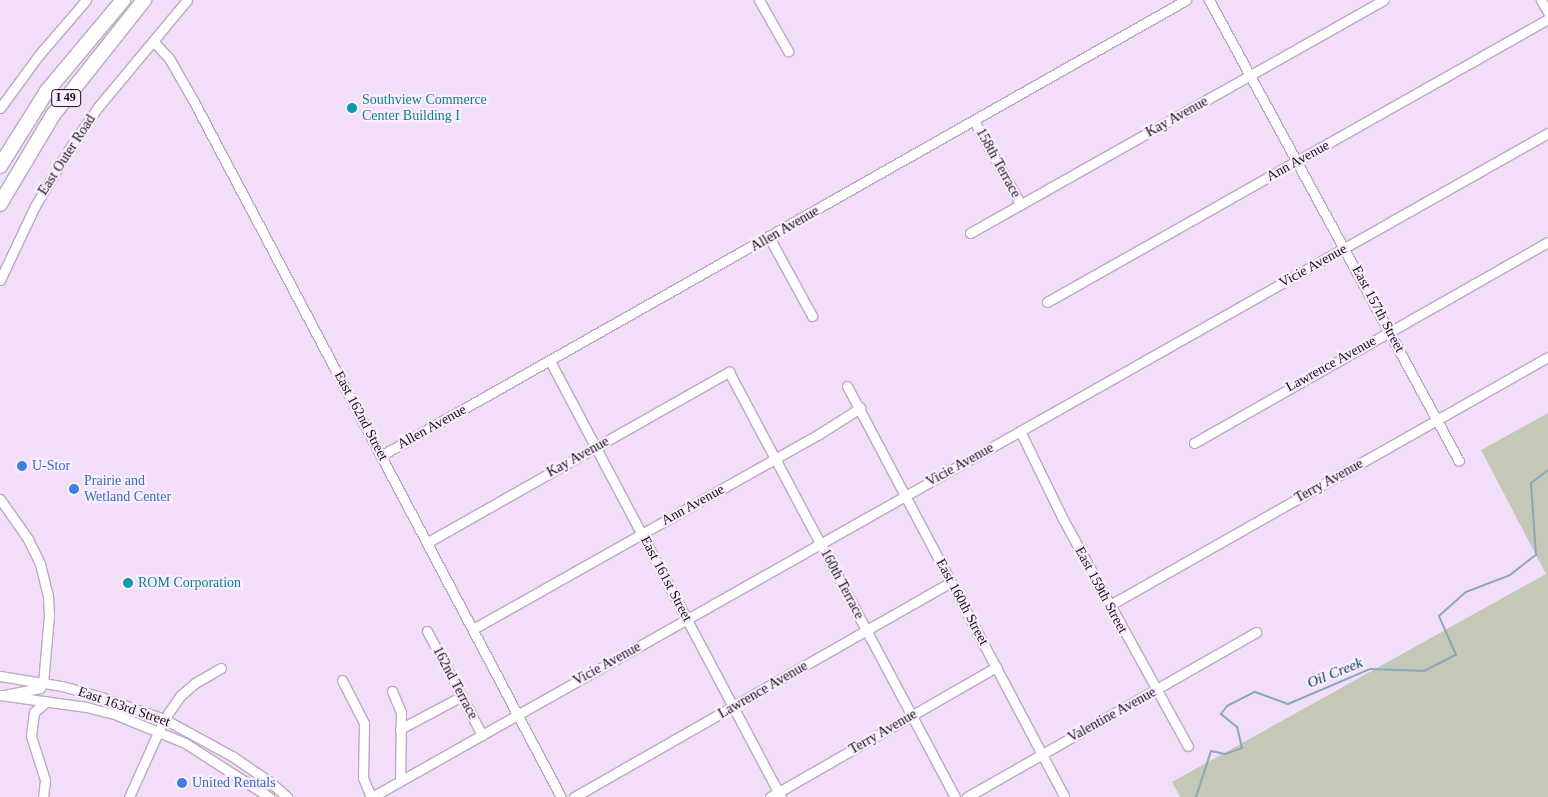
<!DOCTYPE html>
<style>
body{margin:0}
#map{position:relative;width:1548px;height:797px;overflow:hidden;background:#f2def8;font-family:Georgia,serif}
div>[style]{position:absolute}
[style*='--x']{left:calc(var(--x)*1px);top:calc(var(--y)*1px);width:calc(var(--w)*1px);rotate:calc(var(--a)*1deg)}
.green>*{inset:0;background:#c3c9b6}
.stream>*{height:2px;margin:-1px;padding:0 1px;transform-origin:1px;border-radius:1px;background:#8ca7b9}
.roads{filter:drop-shadow(1px 0 #bca9c2) drop-shadow(-1px 0 #bca9c2) drop-shadow(0 1px #bca9c2) drop-shadow(0 -1px #bca9c2)}
.minor>*{height:9px;margin:-4.5px;padding:0 4.5px;transform-origin:4.5px;border-radius:4.5px;background:#fff}
.highway>*{height:14px;margin:-7px;padding:0 7px;transform-origin:7px;border-radius:7px;background:#fff}
.dots>*{width:14px;height:14px;translate:-50% -50%;box-sizing:border-box;border:2px solid #faeefe;border-radius:50%}
span{translate:-50% -50%;white-space:nowrap;text-align:center;line-height:1.15;-webkit-text-stroke:4.5px #faeefe;paint-order:stroke}
.shield-label span{padding:1px 4px;background:#faeefe;border:1px solid;border-radius:4px;-webkit-text-stroke-width:0}
.shield-label{font-size:12px;color:#160f18;font-weight:700}
.culture-label{font-size:14px;color:#0d838f}
.left{translate:0 -50%;text-align:left}
.street-label{font-size:14px;color:#160f18}
.shop-label{font-size:14px;color:#366cbe}
.water-label{font-size:15px;color:#013954;font-style:italic}
</style>
<div id="map">
<div class="green">
<i style="clip-path:polygon(1548px 413px,1548px 797px,1180px 797px,1172px 782px,1546px 574px,1481px 450px)"></i>
</div>
<div class="stream">
<i style="--x:1196;--y:797;--w:48;--a:-71.9"></i>
<i style="--x:1211;--y:751;--w:14;--a:12"></i>
<i style="--x:1225;--y:754;--w:18;--a:-19"></i>
<i style="--x:1242;--y:748;--w:22;--a:-103"></i>
<i style="--x:1237;--y:727;--w:21;--a:-141"></i>
<i style="--x:1221;--y:714;--w:10;--a:-53"></i>
<i style="--x:1227;--y:706;--w:31;--a:-27"></i>
<i style="--x:1255;--y:692;--w:35;--a:20"></i>
<i style="--x:1288;--y:704;--w:89;--a:-23.1"></i>
<i style="--x:1370;--y:669;--w:54;--a:2.1"></i>
<i style="--x:1424;--y:671;--w:36;--a:-27"></i>
<i style="--x:1456;--y:655;--w:43;--a:-113.6"></i>
<i style="--x:1439;--y:616;--w:36;--a:-42"></i>
<i style="--x:1466;--y:592;--w:47;--a:-21.1"></i>
<i style="--x:1510;--y:575;--w:33;--a:-38"></i>
<i style="--x:1536;--y:555;--w:72;--a:-94"></i>
<i style="--x:1531;--y:483;--w:21;--a:-37"></i>
</div>
<div class="roads">
<div class="minor">
<i style="--x:759;--y:0;--w:59;--a:60.4"></i>
<i style="--x:1209;--y:0;--w:524;--a:61.53"></i>
<i style="--x:1541;--y:0;--w:14;--a:60"></i>
<i style="--x:153;--y:41;--w:23;--a:47"></i>
<i style="--x:169;--y:58;--w:48;--a:60.3"></i>
<i style="--x:193;--y:100;--w:788;--a:62.17"></i>
<i style="--x:0;--y:108;--w:64;--a:-53.8"></i>
<i style="--x:38;--y:56;--w:74;--a:-49.4"></i>
<i style="--x:974;--y:121;--w:96;--a:60.8"></i>
<i style="--x:970;--y:233;--w:475;--a:-29.4"></i>
<i style="--x:769;--y:237;--w:90;--a:61.4"></i>
<i style="--x:0;--y:280;--w:82;--a:-64.7"></i>
<i style="--x:35;--y:206;--w:66;--a:-59.2"></i>
<i style="--x:69;--y:149;--w:51;--a:-55.4"></i>
<i style="--x:98;--y:107;--w:139;--a:-50.2"></i>
<i style="--x:1047;--y:302;--w:575;--a:-29.46"></i>
<i style="--x:550;--y:361;--w:493;--a:62.1"></i>
<i style="--x:847;--y:386;--w:464;--a:62.1"></i>
<i style="--x:1020;--y:431;--w:98;--a:64"></i>
<i style="--x:1063;--y:519;--w:259;--a:61.2"></i>
<i style="--x:1194;--y:443;--w:407;--a:-29.6"></i>
<i style="--x:382;--y:455;--w:924;--a:-29.51"></i>
<i style="--x:0;--y:499;--w:49;--a:55"></i>
<i style="--x:28;--y:539;--w:28;--a:64"></i>
<i style="--x:40;--y:564;--w:33;--a:76"></i>
<i style="--x:48;--y:596;--w:19;--a:87"></i>
<i style="--x:49;--y:615;--w:68;--a:95"></i>
<i style="--x:43;--y:683;--w:6;--a:121"></i>
<i style="--x:40;--y:688;--w:38;--a:169"></i>
<i style="--x:428;--y:542;--w:346;--a:-29.5"></i>
<i style="--x:729;--y:372;--w:481;--a:62"></i>
<i style="--x:1110;--y:605;--w:503;--a:-29.52"></i>
<i style="--x:473;--y:629;--w:397;--a:-29.4"></i>
<i style="--x:819;--y:434;--w:49;--a:-32.4"></i>
<i style="--x:427;--y:631;--w:118;--a:62.1"></i>
<i style="--x:0;--y:676;--w:63;--a:9.2"></i>
<i style="--x:62;--y:686;--w:37;--a:16"></i>
<i style="--x:98;--y:696;--w:70;--a:19.2"></i>
<i style="--x:164;--y:719;--w:77;--a:28.6"></i>
<i style="--x:232;--y:756;--w:46;--a:34.4"></i>
<i style="--x:270;--y:782;--w:23;--a:41"></i>
<i style="--x:342;--y:680;--w:48;--a:62.9"></i>
<i style="--x:364;--y:723;--w:55;--a:91"></i>
<i style="--x:363;--y:778;--w:21;--a:67"></i>
<i style="--x:392;--y:691;--w:23;--a:67"></i>
<i style="--x:401;--y:712;--w:69;--a:90.8"></i>
<i style="--x:0;--y:695;--w:87;--a:7.9"></i>
<i style="--x:86;--y:707;--w:32;--a:14"></i>
<i style="--x:117;--y:715;--w:74;--a:22.4"></i>
<i style="--x:185;--y:743;--w:100;--a:32.7"></i>
<i style="--x:400;--y:729;--w:70;--a:-28"></i>
<i style="--x:43;--y:797;--w:17;--a:-83"></i>
<i style="--x:45;--y:780;--w:46;--a:-107.7"></i>
<i style="--x:31;--y:736;--w:24;--a:-83"></i>
<i style="--x:34;--y:712;--w:16;--a:-40"></i>
<i style="--x:129;--y:797;--w:85;--a:-65.8"></i>
<i style="--x:164;--y:719;--w:28;--a:-55"></i>
<i style="--x:180;--y:696;--w:20;--a:-41"></i>
<i style="--x:195;--y:683;--w:30;--a:-30"></i>
<i style="--x:372;--y:797;--w:1351;--a:-29.45"></i>
<i style="--x:574;--y:797;--w:434;--a:-29.7"></i>
<i style="--x:770;--y:797;--w:261;--a:-29.9"></i>
<i style="--x:967;--y:797;--w:333;--a:-29.7"></i>
</div>
<div class="highway">
<i style="--x:0;--y:166;--w:89;--a:-57.9"></i>
<i style="--x:47;--y:91;--w:119;--a:-50.1"></i>
<i style="--x:0;--y:204;--w:104;--a:-59.2"></i>
<i style="--x:53;--y:115;--w:147;--a:-51.6"></i>
</div>
</div>
<div class="dots">
<i style="left:352px;top:108px;background:#0f9aa8"></i>
<i style="left:22px;top:466px;background:#3f7fe0"></i>
<i style="left:74px;top:489px;background:#3f7fe0"></i>
<i style="left:128px;top:583px;background:#0f9aa8"></i>
<i style="left:182px;top:783px;background:#3f7fe0"></i>
</div>
<div class="shield-label">
<span style="left:66px;top:98px">I 49</span>
</div>
<div class="culture-label">
<span class="left" style="left:362px;top:108px">Southview Commerce<br>Center Building I</span>
<span class="left" style="left:138px;top:583px">ROM Corporation</span>
</div>
<div class="street-label">
<span style="left:1177px;top:117px;rotate:-29deg">Kay Avenue</span>
<span style="left:67px;top:155px;rotate:-57deg">East Outer Road</span>
<span style="left:1298px;top:161px;rotate:-29deg">Ann Avenue</span>
<span style="left:998px;top:163px;rotate:61deg">158th Terrace</span>
<span style="left:785px;top:229px;rotate:-30deg">Allen Avenue</span>
<span style="left:1313px;top:266px;rotate:-29deg">Vicie Avenue</span>
<span style="left:1378px;top:309px;rotate:62deg">East 157th Street</span>
<span style="left:1331px;top:364px;rotate:-29deg">Lawrence Avenue</span>
<span style="left:361px;top:416px;rotate:62deg">East 162nd Street</span>
<span style="left:432px;top:427px;rotate:-29deg">Allen Avenue</span>
<span style="left:578px;top:457px;rotate:-29deg">Kay Avenue</span>
<span style="left:960px;top:465px;rotate:-29deg">Vicie Avenue</span>
<span style="left:1329px;top:481px;rotate:-29deg">Terry Avenue</span>
<span style="left:693px;top:505px;rotate:-29deg">Ann Avenue</span>
<span style="left:666px;top:579px;rotate:62deg">East 161st Street</span>
<span style="left:842px;top:584px;rotate:62deg">160th Terrace</span>
<span style="left:1101px;top:590px;rotate:62deg">East 159th Street</span>
<span style="left:962px;top:602px;rotate:62deg">East 160th Street</span>
<span style="left:607px;top:664px;rotate:-29deg">Vicie Avenue</span>
<span style="left:455px;top:683px;rotate:62deg">162nd Terrace</span>
<span style="left:763px;top:690px;rotate:-30deg">Lawrence Avenue</span>
<span style="left:124px;top:707px;rotate:19deg">East 163rd Street</span>
<span style="left:1112px;top:715px;rotate:-29deg">Valentine Avenue</span>
<span style="left:883px;top:732px;rotate:-30deg">Terry Avenue</span>
</div>
<div class="shop-label">
<span class="left" style="left:32px;top:466px">U-Stor</span>
<span class="left" style="left:84px;top:489px">Prairie and<br>Wetland Center</span>
<span class="left" style="left:192px;top:783px">United Rentals</span>
</div>
<div class="water-label">
<span style="left:1335px;top:673px;rotate:-22deg">Oil Creek</span>
</div>
</div>
